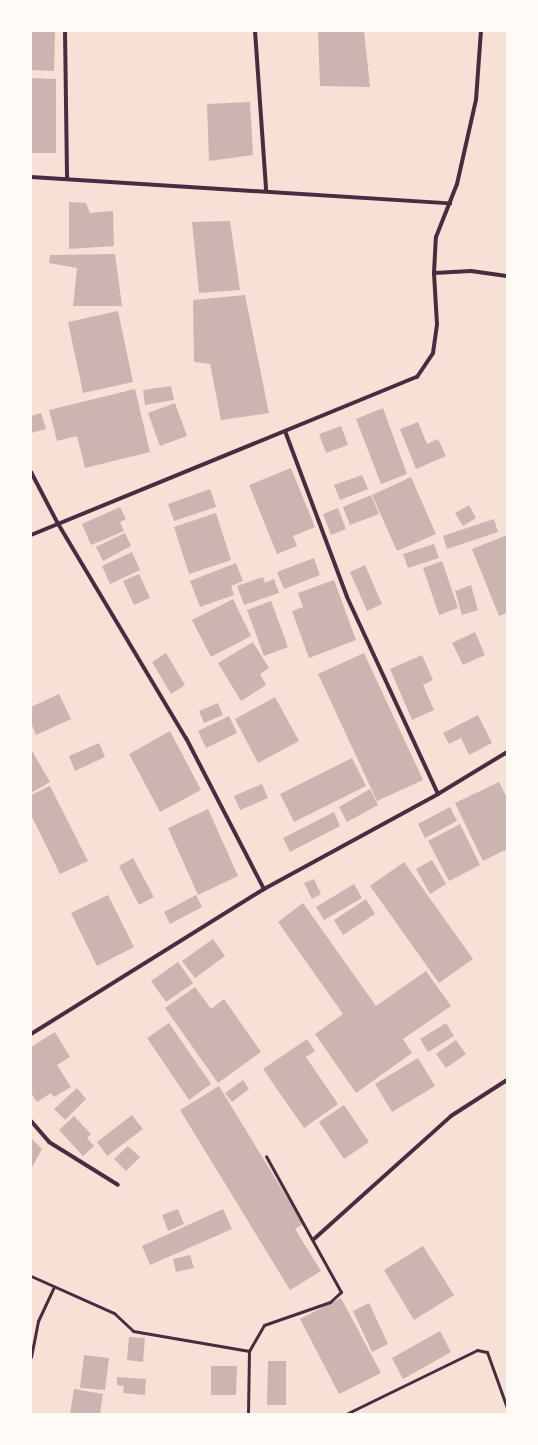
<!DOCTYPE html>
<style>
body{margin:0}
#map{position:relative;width:538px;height:1445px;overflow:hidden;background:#f7e1d7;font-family:"Playfair Display",serif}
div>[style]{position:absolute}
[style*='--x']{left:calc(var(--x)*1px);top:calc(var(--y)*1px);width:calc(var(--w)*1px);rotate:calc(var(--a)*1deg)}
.building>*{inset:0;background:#ccb4b1}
.service>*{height:3px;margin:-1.5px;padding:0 1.5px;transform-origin:1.5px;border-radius:1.5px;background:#4a2c40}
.minor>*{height:4px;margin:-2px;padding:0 2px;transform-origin:2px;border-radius:2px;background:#4a2c40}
span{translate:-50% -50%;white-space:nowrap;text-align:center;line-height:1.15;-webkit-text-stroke:4px #fffaf5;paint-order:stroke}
.frame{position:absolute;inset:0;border:32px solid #fffaf5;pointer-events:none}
</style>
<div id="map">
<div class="building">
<i style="clip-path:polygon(31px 31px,55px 31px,54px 71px,31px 70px)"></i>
<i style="clip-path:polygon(318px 31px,364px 31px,370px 87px,320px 86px)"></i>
<i style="clip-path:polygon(31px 78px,56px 79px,56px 153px,31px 153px)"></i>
<i style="clip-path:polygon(250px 102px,253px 155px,209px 161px,207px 104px)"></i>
<i style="clip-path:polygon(69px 202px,86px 203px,90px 213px,113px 211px,114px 246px,69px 249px)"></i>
<i style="clip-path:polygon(230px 221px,240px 290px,199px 293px,192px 222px)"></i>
<i style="clip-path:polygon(115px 254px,122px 306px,73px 306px,77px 268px,49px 263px,50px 255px)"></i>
<i style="clip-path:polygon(245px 295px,269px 413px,221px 420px,210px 364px,194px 362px,193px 300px)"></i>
<i style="clip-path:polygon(118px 311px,133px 382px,83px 393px,68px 322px)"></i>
<i style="clip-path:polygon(171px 386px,174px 400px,145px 405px,143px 390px)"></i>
<i style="clip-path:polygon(135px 389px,150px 452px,85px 468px,77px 436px,57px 441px,49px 410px)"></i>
<i style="clip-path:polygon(175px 403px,187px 436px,160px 446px,148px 413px)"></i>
<i style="clip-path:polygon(383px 408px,407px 474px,381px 484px,356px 419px)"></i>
<i style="clip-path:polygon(41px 413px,46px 429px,31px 433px,31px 416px)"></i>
<i style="clip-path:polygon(418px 422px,427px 444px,438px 439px,446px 456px,416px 469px,400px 429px)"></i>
<i style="clip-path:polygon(341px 426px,348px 445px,326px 453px,319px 434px)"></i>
<i style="clip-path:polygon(291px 468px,315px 527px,293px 536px,297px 546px,277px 554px,249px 485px)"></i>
<i style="clip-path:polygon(362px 475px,368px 489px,340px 500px,334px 485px)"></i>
<i style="clip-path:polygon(411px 477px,436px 534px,397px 551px,372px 495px)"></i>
<i style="clip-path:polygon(210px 489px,216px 507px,174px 521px,168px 504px)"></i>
<i style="clip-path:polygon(371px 495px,379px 514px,350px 525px,343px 507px)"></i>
<i style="clip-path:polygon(469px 505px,476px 518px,463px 526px,455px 513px)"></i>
<i style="clip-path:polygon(120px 507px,126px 519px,120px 522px,124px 531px,91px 545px,82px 524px)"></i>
<i style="clip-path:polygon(338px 508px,346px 529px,331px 535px,323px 514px)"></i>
<i style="clip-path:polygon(216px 513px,231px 560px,189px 574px,174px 527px)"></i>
<i style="clip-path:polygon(494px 519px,498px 532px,447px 549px,443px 536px)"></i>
<i style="clip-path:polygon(125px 533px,131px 546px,103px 561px,96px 547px)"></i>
<i style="clip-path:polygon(507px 535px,507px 613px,499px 616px,472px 549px)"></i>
<i style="clip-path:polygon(434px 544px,439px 558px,408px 568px,403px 554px)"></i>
<i style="clip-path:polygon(132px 552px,140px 570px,110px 584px,102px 566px)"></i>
<i style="clip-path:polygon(314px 558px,320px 575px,284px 589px,277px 572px)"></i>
<i style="clip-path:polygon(442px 561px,458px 608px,439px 615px,423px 568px)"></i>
<i style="clip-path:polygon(236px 563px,243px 581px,231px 586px,234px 595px,200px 607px,190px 581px)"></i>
<i style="clip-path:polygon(365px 565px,382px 604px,367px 611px,350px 572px)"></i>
<i style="clip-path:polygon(139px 574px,150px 598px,134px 605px,123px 581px)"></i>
<i style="clip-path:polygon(263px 577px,265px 583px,274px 579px,279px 593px,244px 605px,237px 586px)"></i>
<i style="clip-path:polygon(334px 580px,356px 640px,309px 658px,292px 611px,303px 607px,298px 593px)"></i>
<i style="clip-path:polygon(471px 585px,478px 610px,462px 615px,455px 591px)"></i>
<i style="clip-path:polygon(233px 599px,251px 636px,211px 657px,192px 620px)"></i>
<i style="clip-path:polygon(271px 601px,288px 647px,264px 656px,247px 610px)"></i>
<i style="clip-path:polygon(475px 632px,485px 655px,463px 665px,452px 643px)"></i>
<i style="clip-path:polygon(253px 642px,269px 668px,260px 674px,266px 685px,241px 701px,218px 663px)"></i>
<i style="clip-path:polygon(166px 653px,185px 685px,171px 694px,152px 662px)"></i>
<i style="clip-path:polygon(364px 653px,423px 780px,377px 801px,318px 674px)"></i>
<i style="clip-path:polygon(422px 655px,433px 680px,423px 685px,434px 710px,412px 720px,390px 669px)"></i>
<i style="clip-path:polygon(59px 694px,71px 719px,36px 735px,31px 723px,31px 707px)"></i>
<i style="clip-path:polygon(275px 697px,299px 741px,258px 763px,235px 719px)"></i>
<i style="clip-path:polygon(218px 703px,223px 715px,204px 723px,199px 711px)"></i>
<i style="clip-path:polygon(478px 715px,492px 743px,469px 755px,461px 738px,449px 744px,443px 733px)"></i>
<i style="clip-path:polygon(229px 716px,237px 733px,206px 748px,198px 731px)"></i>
<i style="clip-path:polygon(170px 731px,201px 790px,160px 812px,129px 754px)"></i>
<i style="clip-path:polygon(99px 743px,105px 757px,75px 771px,69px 756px)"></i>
<i style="clip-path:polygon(31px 749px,50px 782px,31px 793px)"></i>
<i style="clip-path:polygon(352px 758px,366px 786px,294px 822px,280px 794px)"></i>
<i style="clip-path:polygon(499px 782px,507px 798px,507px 849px,483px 861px,455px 803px)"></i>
<i style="clip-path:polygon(262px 784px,268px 798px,240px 810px,234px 796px)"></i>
<i style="clip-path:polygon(50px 786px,88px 861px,60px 874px,31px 815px,31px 795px)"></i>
<i style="clip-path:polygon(370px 789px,378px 805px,347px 822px,339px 807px)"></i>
<i style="clip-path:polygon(450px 807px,457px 821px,425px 838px,418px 824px)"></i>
<i style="clip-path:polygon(208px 809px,238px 876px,198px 895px,168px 828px)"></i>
<i style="clip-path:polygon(334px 812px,340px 826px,290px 852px,283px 838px)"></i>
<i style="clip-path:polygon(460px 824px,480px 865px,449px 881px,428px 841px)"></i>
<i style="clip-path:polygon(133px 858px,154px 897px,139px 905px,119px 866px)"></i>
<i style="clip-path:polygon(432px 860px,446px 884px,430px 894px,416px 869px)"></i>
<i style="clip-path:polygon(404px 862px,473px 959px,439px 983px,370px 886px)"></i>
<i style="clip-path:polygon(314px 879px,321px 894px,312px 899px,304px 883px)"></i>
<i style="clip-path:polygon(354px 884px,362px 898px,324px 920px,316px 907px)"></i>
<i style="clip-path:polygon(108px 895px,134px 947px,97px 966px,71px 913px)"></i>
<i style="clip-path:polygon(196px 895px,202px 907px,170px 924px,164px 912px)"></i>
<i style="clip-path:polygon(366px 899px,375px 914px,343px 935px,334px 920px)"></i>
<i style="clip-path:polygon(303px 903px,376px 1006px,426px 971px,451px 1006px,403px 1039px,412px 1053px,356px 1093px,315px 1034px,343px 1014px,278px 922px)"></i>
<i style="clip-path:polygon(213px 939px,225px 956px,195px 978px,182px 961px)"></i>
<i style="clip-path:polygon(178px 962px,193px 983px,166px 1002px,151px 981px)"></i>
<i style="clip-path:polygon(195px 987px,211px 1009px,224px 999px,261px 1052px,218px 1083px,165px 1008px)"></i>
<i style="clip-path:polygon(169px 1023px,211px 1084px,189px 1100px,147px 1038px)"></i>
<i style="clip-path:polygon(446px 1023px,454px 1036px,428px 1052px,420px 1039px)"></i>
<i style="clip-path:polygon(55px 1032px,70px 1057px,57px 1065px,71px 1087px,54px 1097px,51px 1093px,37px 1102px,31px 1093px,31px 1047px)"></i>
<i style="clip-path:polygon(307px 1039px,315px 1051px,306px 1057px,338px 1104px,304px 1128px,263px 1069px)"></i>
<i style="clip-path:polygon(456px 1040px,466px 1054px,446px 1068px,436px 1054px)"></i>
<i style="clip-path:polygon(418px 1058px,435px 1086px,392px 1112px,375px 1084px)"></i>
<i style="clip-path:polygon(243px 1080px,249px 1089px,232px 1102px,225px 1093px)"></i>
<i style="clip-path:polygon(219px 1086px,303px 1224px,295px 1229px,321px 1271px,290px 1290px,180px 1110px)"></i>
<i style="clip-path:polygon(77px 1088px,86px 1099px,65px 1120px,54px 1109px)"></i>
<i style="clip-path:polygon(344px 1105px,369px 1142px,344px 1159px,319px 1122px)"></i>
<i style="clip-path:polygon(132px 1115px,143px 1129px,107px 1156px,97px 1142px)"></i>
<i style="clip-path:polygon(74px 1116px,91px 1134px,87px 1138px,94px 1146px,83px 1156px,59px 1130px)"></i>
<i style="clip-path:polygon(31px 1138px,42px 1149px,31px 1169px)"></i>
<i style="clip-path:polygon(128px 1146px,140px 1157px,126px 1171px,114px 1159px)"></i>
<i style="clip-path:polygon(178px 1209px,184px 1224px,168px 1231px,162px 1215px)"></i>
<i style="clip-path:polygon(223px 1209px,232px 1229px,150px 1265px,142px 1246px)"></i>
<i style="clip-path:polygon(423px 1246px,454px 1295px,414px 1320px,384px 1270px)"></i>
<i style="clip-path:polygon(190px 1255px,194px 1268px,176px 1272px,173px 1259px)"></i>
<i style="clip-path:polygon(341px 1298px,381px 1373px,339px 1394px,300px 1319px)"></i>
<i style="clip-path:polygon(369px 1303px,388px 1344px,372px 1352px,353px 1311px)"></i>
<i style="clip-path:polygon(440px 1331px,451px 1352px,403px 1379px,392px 1358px)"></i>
<i style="clip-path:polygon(129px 1337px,145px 1338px,143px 1362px,127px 1360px)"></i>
<i style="clip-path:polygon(84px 1355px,109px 1358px,105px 1390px,80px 1388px)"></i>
<i style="clip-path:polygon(268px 1361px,286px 1361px,286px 1405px,267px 1405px)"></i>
<i style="clip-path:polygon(211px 1366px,237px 1366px,236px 1395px,211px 1395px)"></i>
<i style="clip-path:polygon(117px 1377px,146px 1379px,145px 1395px,123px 1393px,124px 1386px,117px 1385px)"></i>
<i style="clip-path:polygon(74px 1389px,103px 1394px,100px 1414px,70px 1414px)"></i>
</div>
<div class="service">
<i style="--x:31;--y:1276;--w:91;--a:24"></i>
<i style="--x:114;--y:1313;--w:26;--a:43"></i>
<i style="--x:133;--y:1331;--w:118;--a:9.8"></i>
<i style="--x:31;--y:1357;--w:37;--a:-79"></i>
<i style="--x:38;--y:1321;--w:38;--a:-65"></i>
<i style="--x:248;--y:1414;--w:63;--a:-89.1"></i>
<i style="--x:249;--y:1351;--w:30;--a:-60"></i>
<i style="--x:264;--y:1325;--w:70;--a:-19.2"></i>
<i style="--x:330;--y:1302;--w:15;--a:-42"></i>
<i style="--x:341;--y:1292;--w:155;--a:-118.9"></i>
<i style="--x:346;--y:1414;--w:146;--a:-26"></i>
<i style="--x:477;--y:1350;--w:10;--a:11"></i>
<i style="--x:487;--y:1352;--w:59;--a:70.3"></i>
</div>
<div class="minor">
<i style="--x:65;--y:31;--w:148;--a:89.2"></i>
<i style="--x:255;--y:31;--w:159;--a:86"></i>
<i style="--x:31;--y:177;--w:420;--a:3.6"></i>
<i style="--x:434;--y:273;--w:37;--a:-3"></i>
<i style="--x:471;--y:271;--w:36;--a:8"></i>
<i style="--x:285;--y:431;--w:177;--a:69.5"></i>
<i style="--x:347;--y:597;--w:217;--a:65.2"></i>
<i style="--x:31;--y:472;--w:56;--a:62.5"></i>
<i style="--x:57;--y:522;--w:252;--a:59.2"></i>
<i style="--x:186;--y:738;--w:170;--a:62.7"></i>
<i style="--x:31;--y:535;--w:417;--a:-22.3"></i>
<i style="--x:417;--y:377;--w:29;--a:-56"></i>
<i style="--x:433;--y:353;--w:29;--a:-82"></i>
<i style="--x:437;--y:324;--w:51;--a:-93.4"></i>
<i style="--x:434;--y:273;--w:36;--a:-87"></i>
<i style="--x:436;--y:237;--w:57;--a:-68.4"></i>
<i style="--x:457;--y:184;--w:86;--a:-77.3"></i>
<i style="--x:476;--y:100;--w:69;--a:-85.9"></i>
<i style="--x:31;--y:1034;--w:274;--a:-31.9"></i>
<i style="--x:264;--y:889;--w:198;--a:-28.6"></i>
<i style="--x:438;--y:794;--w:81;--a:-31.3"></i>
<i style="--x:31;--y:1121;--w:28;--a:49"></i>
<i style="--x:49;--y:1142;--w:81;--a:31.9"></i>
<i style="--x:314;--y:1239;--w:184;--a:-41.9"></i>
<i style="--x:451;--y:1116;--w:67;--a:-32.7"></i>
</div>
<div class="frame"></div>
</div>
